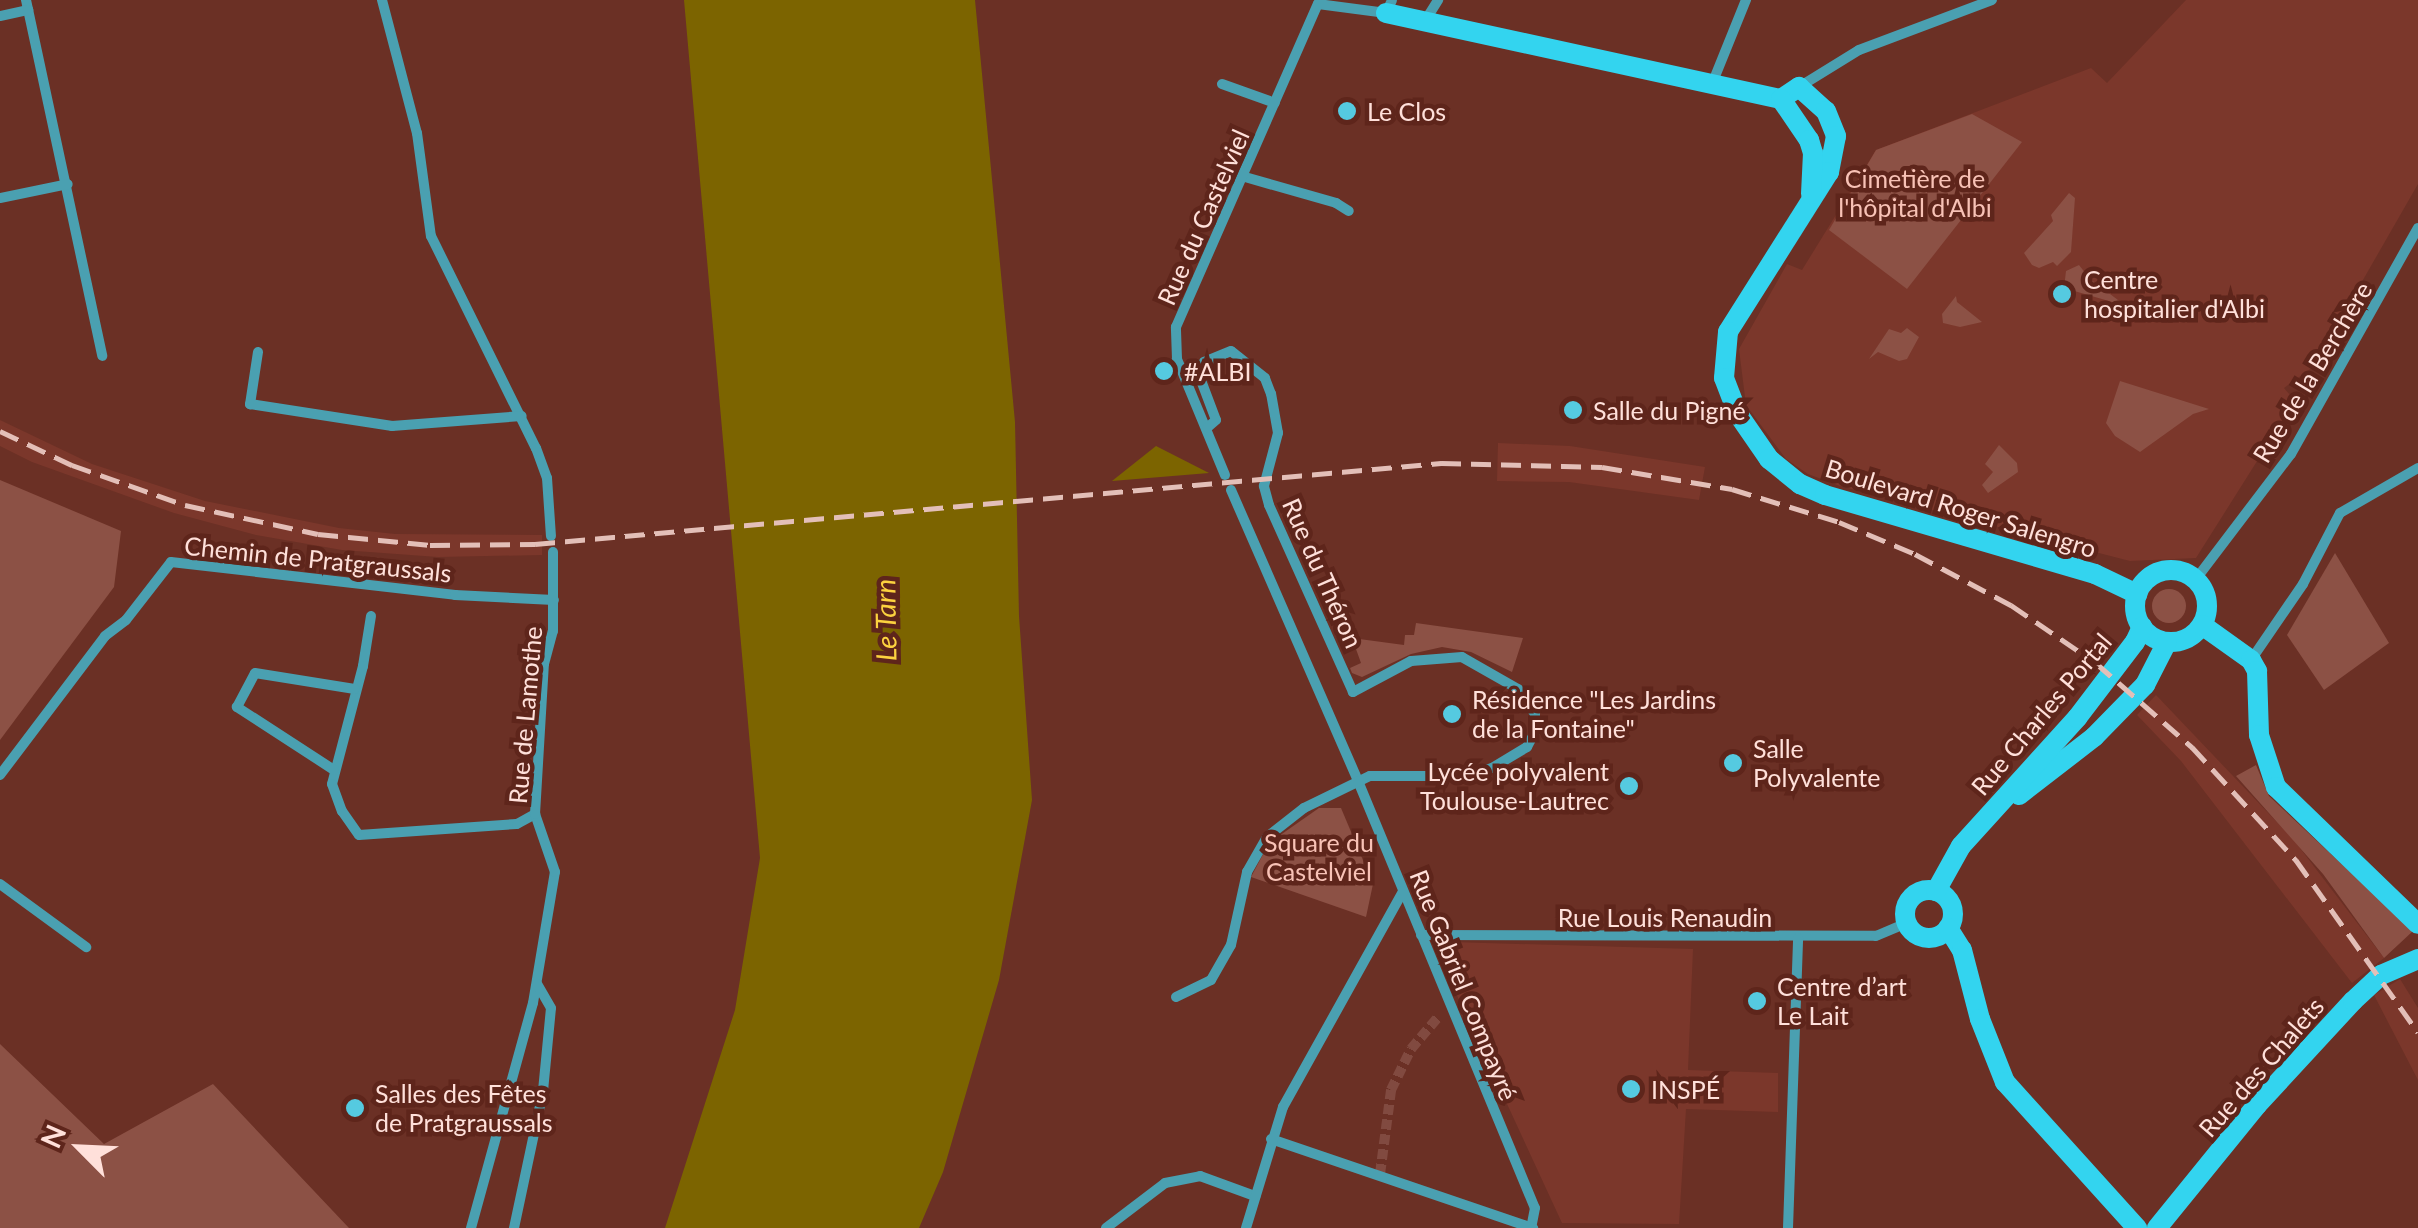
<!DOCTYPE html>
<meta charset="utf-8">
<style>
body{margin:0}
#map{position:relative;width:2418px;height:1228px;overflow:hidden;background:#6b3025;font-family:Lato,sans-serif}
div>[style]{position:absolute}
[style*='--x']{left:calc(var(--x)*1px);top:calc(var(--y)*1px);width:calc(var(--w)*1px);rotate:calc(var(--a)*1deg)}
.built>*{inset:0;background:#7b372b}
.green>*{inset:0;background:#8c5145}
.round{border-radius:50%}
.water>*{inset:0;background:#7c6400}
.street-tunnel>*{height:10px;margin-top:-5px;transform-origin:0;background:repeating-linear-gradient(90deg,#814a40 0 10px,transparent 0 15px)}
.street>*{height:10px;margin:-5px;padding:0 5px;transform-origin:5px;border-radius:5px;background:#4aa0b1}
.secondary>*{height:20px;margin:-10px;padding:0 10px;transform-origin:10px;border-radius:10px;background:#33d4ef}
.secondary>.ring{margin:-10px;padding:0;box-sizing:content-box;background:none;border:20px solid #33d4ef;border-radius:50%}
.rail>*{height:5px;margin-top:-2.5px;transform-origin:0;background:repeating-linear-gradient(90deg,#e3bfb8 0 20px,transparent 0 30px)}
.dots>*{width:28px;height:28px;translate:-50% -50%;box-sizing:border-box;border:5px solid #5e251b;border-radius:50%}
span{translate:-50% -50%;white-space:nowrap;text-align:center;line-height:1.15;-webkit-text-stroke:9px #5e251b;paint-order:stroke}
.poi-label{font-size:25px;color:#ffe0da}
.left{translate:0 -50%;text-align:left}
.right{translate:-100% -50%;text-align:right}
.park-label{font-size:25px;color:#f8c2b6}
.street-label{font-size:25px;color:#ffe0da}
.water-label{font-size:28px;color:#fcd23f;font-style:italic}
.north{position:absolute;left:30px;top:1098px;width:100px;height:100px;-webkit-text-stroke:8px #5e251b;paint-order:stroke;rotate:294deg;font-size:28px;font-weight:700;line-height:40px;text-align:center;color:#ffe0da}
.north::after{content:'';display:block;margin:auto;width:35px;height:45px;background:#ffe0da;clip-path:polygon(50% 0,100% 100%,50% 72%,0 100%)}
</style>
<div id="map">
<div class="built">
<i style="clip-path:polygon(2186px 0,2418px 0,2418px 184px,2313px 367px,2284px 388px,2295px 401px,2196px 558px,2130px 561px,1840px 486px,1808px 474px,1786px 459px,1746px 405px,1739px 349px,1787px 264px,1802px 270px,1876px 150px,2091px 68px,2107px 83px)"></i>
<i style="clip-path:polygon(0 420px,92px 464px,205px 501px,339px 528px,395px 534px,542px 535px,542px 555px,438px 557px,342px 550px,256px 535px,174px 513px,32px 462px,0 446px)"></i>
<i style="clip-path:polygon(1498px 443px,1570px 446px,1705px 467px,1699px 500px,1569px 482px,1497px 481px)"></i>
<i style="clip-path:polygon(2156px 695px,2293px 839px,2384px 958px,2352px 983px,2181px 761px,2137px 715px)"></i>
<i style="clip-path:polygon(1452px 942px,1693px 949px,1688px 1070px,1778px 1073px,1778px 1112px,1686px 1109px,1679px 1224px,1562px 1223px,1442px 963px)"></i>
<i style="clip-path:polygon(2400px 979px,2418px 1008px,2418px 1080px,2374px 995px)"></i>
</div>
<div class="green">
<i style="clip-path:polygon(1972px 114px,2022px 142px,1907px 289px,1829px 230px,1876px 150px)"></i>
<i style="clip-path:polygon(2069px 193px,2075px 198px,2071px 252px,2057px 266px,2053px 262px,2039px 268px,2032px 265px,2024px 253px,2053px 221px,2051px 215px)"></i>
<i style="clip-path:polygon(2079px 265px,2090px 279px,2126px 306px,2064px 288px,2066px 271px)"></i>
<i style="clip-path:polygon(1956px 296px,1957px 302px,1982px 322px,1960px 327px,1943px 323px,1942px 314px)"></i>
<i style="clip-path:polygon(1907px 328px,1919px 337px,1907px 359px,1899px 361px,1878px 352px,1869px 359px,1889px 329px,1901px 333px)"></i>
<i style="clip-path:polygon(2120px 381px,2209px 409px,2193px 414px,2140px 452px,2115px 436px,2106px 423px)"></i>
<i style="clip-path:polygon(1999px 445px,2017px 463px,2018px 472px,1988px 493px,1982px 485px,1993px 472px,1985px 464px)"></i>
<i style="clip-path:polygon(0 480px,121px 531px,114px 587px,0 740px)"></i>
<i style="clip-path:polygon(2335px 553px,2389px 643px,2324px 690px,2287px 635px)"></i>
<i class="round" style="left:2152px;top:589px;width:34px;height:34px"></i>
<i style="clip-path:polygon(1416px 623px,1523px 638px,1512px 672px,1471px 652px,1442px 647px,1411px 654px,1362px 677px,1352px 673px,1350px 668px,1361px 663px,1352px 638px,1404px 645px,1405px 635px,1414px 635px)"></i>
<i style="clip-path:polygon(2256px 765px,2269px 796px,2413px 931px,2384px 958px,2323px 874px,2236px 776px)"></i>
<i style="clip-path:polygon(1319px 808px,1341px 808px,1373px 884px,1366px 917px,1251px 877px,1269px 843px)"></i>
<i style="clip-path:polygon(0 1044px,104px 1144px,213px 1084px,349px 1228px,0 1228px)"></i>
</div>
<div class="water">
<i style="clip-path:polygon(684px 0,975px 0,1015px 422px,1019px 616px,1032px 800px,999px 980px,943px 1172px,919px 1228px,665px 1228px,735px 1010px,760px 858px)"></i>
<i style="clip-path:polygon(1156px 446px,1209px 473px,1112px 481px)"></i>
</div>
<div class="street-tunnel">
<i style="--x:1380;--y:1174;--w:85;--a:-82.5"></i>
<i style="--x:1391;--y:1090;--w:46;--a:-64"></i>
<i style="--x:1411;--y:1049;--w:43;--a:-49.7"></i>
</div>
<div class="street">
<i style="--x:26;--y:0;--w:364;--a:77.9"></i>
<i style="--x:382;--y:0;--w:138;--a:75.3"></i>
<i style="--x:417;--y:133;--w:104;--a:82.3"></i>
<i style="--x:431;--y:236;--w:237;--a:63.7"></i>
<i style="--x:536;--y:448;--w:32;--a:70"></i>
<i style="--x:547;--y:478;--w:58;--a:86.1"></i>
<i style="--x:0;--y:16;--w:29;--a:-12"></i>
<i style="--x:1425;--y:21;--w:25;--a:-58"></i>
<i style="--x:1222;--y:84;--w:56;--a:19.7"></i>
<i style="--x:1712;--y:84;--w:91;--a:-68"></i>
<i style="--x:1799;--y:87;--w:70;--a:-31.7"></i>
<i style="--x:1859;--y:50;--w:142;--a:-20.6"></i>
<i style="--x:1245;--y:177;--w:95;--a:15.9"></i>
<i style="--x:1336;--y:203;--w:15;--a:32"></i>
<i style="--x:0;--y:198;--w:69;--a:-11.6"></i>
<i style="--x:258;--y:352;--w:53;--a:98.7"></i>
<i style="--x:250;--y:404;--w:144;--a:8.8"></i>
<i style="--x:392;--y:426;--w:130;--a:-4.4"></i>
<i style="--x:1225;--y:475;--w:126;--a:-112.5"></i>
<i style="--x:1177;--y:359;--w:32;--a:-92"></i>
<i style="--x:1176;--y:327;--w:353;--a:-66.3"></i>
<i style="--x:1318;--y:4;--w:69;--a:7.5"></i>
<i style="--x:1386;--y:13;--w:14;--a:-65"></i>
<i style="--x:1231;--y:490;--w:318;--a:66.4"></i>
<i style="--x:1358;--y:781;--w:462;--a:67.5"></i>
<i style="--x:1535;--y:1208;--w:20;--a:101"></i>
<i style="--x:2196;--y:579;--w:157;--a:-52.8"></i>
<i style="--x:2291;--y:454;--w:259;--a:-60.7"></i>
<i style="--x:371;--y:616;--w:51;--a:99.1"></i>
<i style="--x:363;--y:666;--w:122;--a:104.7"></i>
<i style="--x:332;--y:784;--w:29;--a:70"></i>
<i style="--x:342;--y:811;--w:29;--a:55"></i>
<i style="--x:359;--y:835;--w:158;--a:-4"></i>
<i style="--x:517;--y:824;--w:21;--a:-29"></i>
<i style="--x:2251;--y:660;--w:92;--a:-55.6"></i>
<i style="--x:2303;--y:584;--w:80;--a:-62.5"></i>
<i style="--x:2340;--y:513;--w:90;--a:-30"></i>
<i style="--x:334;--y:770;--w:116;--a:-147"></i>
<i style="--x:237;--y:707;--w:38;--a:-62"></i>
<i style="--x:255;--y:673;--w:101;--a:9.1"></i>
<i style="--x:0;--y:775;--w:174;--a:-52.9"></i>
<i style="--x:105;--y:636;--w:26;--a:-37"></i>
<i style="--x:126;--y:620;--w:73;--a:-52.2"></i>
<i style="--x:171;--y:562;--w:286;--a:6.6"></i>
<i style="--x:455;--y:595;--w:99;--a:2.9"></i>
<i style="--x:0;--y:884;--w:107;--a:36.2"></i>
<i style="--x:1421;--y:935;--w:455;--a:0.1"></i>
<i style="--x:1876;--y:936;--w:33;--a:-23"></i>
<i style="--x:1176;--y:997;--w:39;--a:-26"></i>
<i style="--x:1211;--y:980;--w:40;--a:-60.3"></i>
<i style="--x:1231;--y:945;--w:75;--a:-77.6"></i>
<i style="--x:1247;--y:872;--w:40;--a:-60.3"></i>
<i style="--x:1267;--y:837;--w:47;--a:-38.1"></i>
<i style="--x:1304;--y:808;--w:73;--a:-25.9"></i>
<i style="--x:1370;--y:776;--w:92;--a:0"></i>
<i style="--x:1462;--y:776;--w:31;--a:-15"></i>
<i style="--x:1492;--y:768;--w:41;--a:-31"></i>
<i style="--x:1527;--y:747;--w:19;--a:-62"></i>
<i style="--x:1536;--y:730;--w:16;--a:-94"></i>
<i style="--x:1535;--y:714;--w:30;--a:-124"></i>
<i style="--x:1518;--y:689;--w:64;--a:-150.3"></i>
<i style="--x:1462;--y:657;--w:51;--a:175.5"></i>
<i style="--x:1411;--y:661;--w:66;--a:151.9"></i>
<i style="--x:1353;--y:692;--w:205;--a:-114.2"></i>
<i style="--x:1269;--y:505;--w:20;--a:-105"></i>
<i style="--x:1264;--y:486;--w:55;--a:-75.2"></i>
<i style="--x:1278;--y:433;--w:40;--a:-100"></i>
<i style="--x:1271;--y:394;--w:17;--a:-111"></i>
<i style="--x:1265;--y:378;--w:43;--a:-141.5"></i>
<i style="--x:1231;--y:351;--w:29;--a:158"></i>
<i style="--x:1204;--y:362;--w:14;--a:111"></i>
<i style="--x:1199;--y:375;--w:48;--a:69.3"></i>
<i style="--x:1216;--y:420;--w:11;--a:139"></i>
<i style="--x:1271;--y:1139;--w:277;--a:18.8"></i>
<i style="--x:471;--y:1228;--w:233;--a:-74.6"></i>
<i style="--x:533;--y:1003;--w:133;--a:-80.5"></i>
<i style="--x:555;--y:872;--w:61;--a:-109"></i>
<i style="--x:535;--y:814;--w:150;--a:-86.6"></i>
<i style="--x:544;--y:664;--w:34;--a:-75"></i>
<i style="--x:553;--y:631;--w:79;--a:-90"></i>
<i style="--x:514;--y:1228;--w:140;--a:-78"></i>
<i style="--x:543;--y:1091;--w:83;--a:-84.5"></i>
<i style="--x:551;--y:1008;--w:28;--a:-120"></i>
<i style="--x:1106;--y:1228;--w:74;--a:-37.3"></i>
<i style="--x:1165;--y:1183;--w:36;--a:-11"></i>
<i style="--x:1200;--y:1176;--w:59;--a:20"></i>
<i style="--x:1246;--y:1228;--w:127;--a:-73"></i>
<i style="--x:1283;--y:1107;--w:247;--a:-60.9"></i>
<i style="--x:1788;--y:1228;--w:290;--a:-88"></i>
</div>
<div class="secondary">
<i style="--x:1386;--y:13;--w:404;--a:12.3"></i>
<i style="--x:1781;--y:99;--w:22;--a:-34"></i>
<i style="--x:1799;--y:87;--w:36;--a:42"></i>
<i style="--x:1826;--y:111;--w:27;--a:68"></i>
<i style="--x:1836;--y:136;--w:37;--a:101"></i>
<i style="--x:1829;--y:172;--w:189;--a:122.3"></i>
<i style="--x:1728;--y:332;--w:46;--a:95"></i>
<i style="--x:1724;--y:378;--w:39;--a:69"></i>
<i style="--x:1738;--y:414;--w:55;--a:55.4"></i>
<i style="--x:1769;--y:459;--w:40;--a:39"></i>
<i style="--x:1800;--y:484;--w:27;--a:24"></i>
<i style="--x:1825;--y:495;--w:281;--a:16.3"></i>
<i style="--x:2095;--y:574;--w:47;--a:25.5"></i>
<i style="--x:1781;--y:99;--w:50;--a:55.7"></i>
<i style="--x:1809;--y:140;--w:14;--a:73"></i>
<i style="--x:1813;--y:153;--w:41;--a:92.8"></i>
<i class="ring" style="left:2135px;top:570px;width:52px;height:52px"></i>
<i style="--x:2202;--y:625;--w:60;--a:35.5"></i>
<i style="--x:2251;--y:660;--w:13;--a:61"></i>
<i style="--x:2257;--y:671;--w:64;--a:88.2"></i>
<i style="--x:2259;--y:735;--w:55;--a:71.9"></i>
<i style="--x:2276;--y:787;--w:197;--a:44"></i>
<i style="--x:2019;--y:795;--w:95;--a:-37.7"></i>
<i style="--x:2094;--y:737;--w:73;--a:-45.6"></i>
<i style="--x:2145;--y:685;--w:48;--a:-62.9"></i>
<i class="ring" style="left:1905px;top:890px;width:28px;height:28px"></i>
<i style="--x:1936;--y:891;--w:51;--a:-60.9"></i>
<i style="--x:1961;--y:846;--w:173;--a:-47.8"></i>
<i style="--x:2077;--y:718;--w:96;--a:-52.7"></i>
<i style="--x:2135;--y:642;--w:17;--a:-65"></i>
<i style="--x:1948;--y:928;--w:26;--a:58"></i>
<i style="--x:1962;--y:950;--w:71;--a:75.4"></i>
<i style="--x:1980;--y:1019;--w:68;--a:68.4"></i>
<i style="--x:2005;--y:1082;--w:197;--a:47.9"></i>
<i style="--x:2157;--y:1228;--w:159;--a:-50.9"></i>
<i style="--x:2257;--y:1105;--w:142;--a:-47.3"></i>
<i style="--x:2353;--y:1001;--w:38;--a:-43"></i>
<i style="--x:2381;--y:975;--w:40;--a:-23.4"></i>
</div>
<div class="rail">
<i style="--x:0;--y:431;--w:80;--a:25.3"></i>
<i style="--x:72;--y:465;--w:120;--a:19.5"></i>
<i style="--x:185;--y:505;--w:136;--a:12.3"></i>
<i style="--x:318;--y:534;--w:113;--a:5.6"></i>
<i style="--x:430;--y:545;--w:105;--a:-0.5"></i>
<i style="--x:535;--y:544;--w:910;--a:-5.11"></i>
<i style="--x:1441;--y:463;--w:161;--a:1.4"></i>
<i style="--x:1602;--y:467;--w:132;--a:9.6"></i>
<i style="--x:1732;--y:489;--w:112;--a:17.1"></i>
<i style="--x:1839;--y:522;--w:82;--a:22.8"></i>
<i style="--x:1915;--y:554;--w:109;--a:28"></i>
<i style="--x:2011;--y:605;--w:103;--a:34.3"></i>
<i style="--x:2096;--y:663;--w:128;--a:41.2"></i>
<i style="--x:2192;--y:747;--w:154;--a:47.4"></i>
<i style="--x:2296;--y:860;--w:211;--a:54.7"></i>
</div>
<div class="dots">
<i style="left:1347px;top:111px;background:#55cae0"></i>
<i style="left:2062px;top:294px;background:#55cae0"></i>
<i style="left:1164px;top:371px;background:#55cae0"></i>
<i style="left:1573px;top:410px;background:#55cae0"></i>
<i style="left:1452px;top:714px;background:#55cae0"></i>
<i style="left:1733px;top:763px;background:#55cae0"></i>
<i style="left:1629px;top:786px;background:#55cae0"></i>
<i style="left:1757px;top:1001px;background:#55cae0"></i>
<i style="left:1631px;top:1089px;background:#55cae0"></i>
<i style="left:355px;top:1108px;background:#55cae0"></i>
</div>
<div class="poi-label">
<span class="left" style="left:1367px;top:111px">Le Clos</span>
<span class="left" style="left:2084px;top:294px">Centre<br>hospitalier d'Albi</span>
<span class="left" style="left:1184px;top:371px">#ALBI</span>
<span class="left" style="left:1593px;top:410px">Salle du Pigné</span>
<span class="left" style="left:1472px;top:714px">Résidence "Les Jardins<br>de la Fontaine"</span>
<span class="left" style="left:1753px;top:763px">Salle<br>Polyvalente</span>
<span class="right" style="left:1609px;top:786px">Lycée polyvalent<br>Toulouse-Lautrec</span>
<span class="left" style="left:1777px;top:1001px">Centre d’art<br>Le Lait</span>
<span class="left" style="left:1651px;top:1089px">INSPÉ</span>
<span class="left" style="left:375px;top:1108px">Salles des Fêtes<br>de Pratgraussals</span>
</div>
<div class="park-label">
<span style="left:1915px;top:193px">Cimetière de<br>l'hôpital d'Albi</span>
<span style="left:1319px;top:857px">Square du<br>Castelviel</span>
</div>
<div class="street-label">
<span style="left:1203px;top:217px;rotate:-66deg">Rue du Castelviel</span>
<span style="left:2312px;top:372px;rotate:-59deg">Rue de la Berchère</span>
<span style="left:1961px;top:508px;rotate:17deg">Boulevard Roger Salengro</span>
<span style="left:318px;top:559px;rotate:6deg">Chemin de Pratgraussals</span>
<span style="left:1323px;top:573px;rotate:66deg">Rue du Théron</span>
<span style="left:2041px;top:714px;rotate:-50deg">Rue Charles Portal</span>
<span style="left:525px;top:715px;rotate:-85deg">Rue de Lamothe</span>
<span style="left:1665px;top:917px">Rue Louis Renaudin</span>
<span style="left:1464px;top:985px;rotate:68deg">Rue Gabriel Compayré</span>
<span style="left:2261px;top:1067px;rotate:-49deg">Rue des Chalets</span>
</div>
<div class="water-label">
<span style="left:885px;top:620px;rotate:-91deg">Le Tarn</span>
</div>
<div class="north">N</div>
</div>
